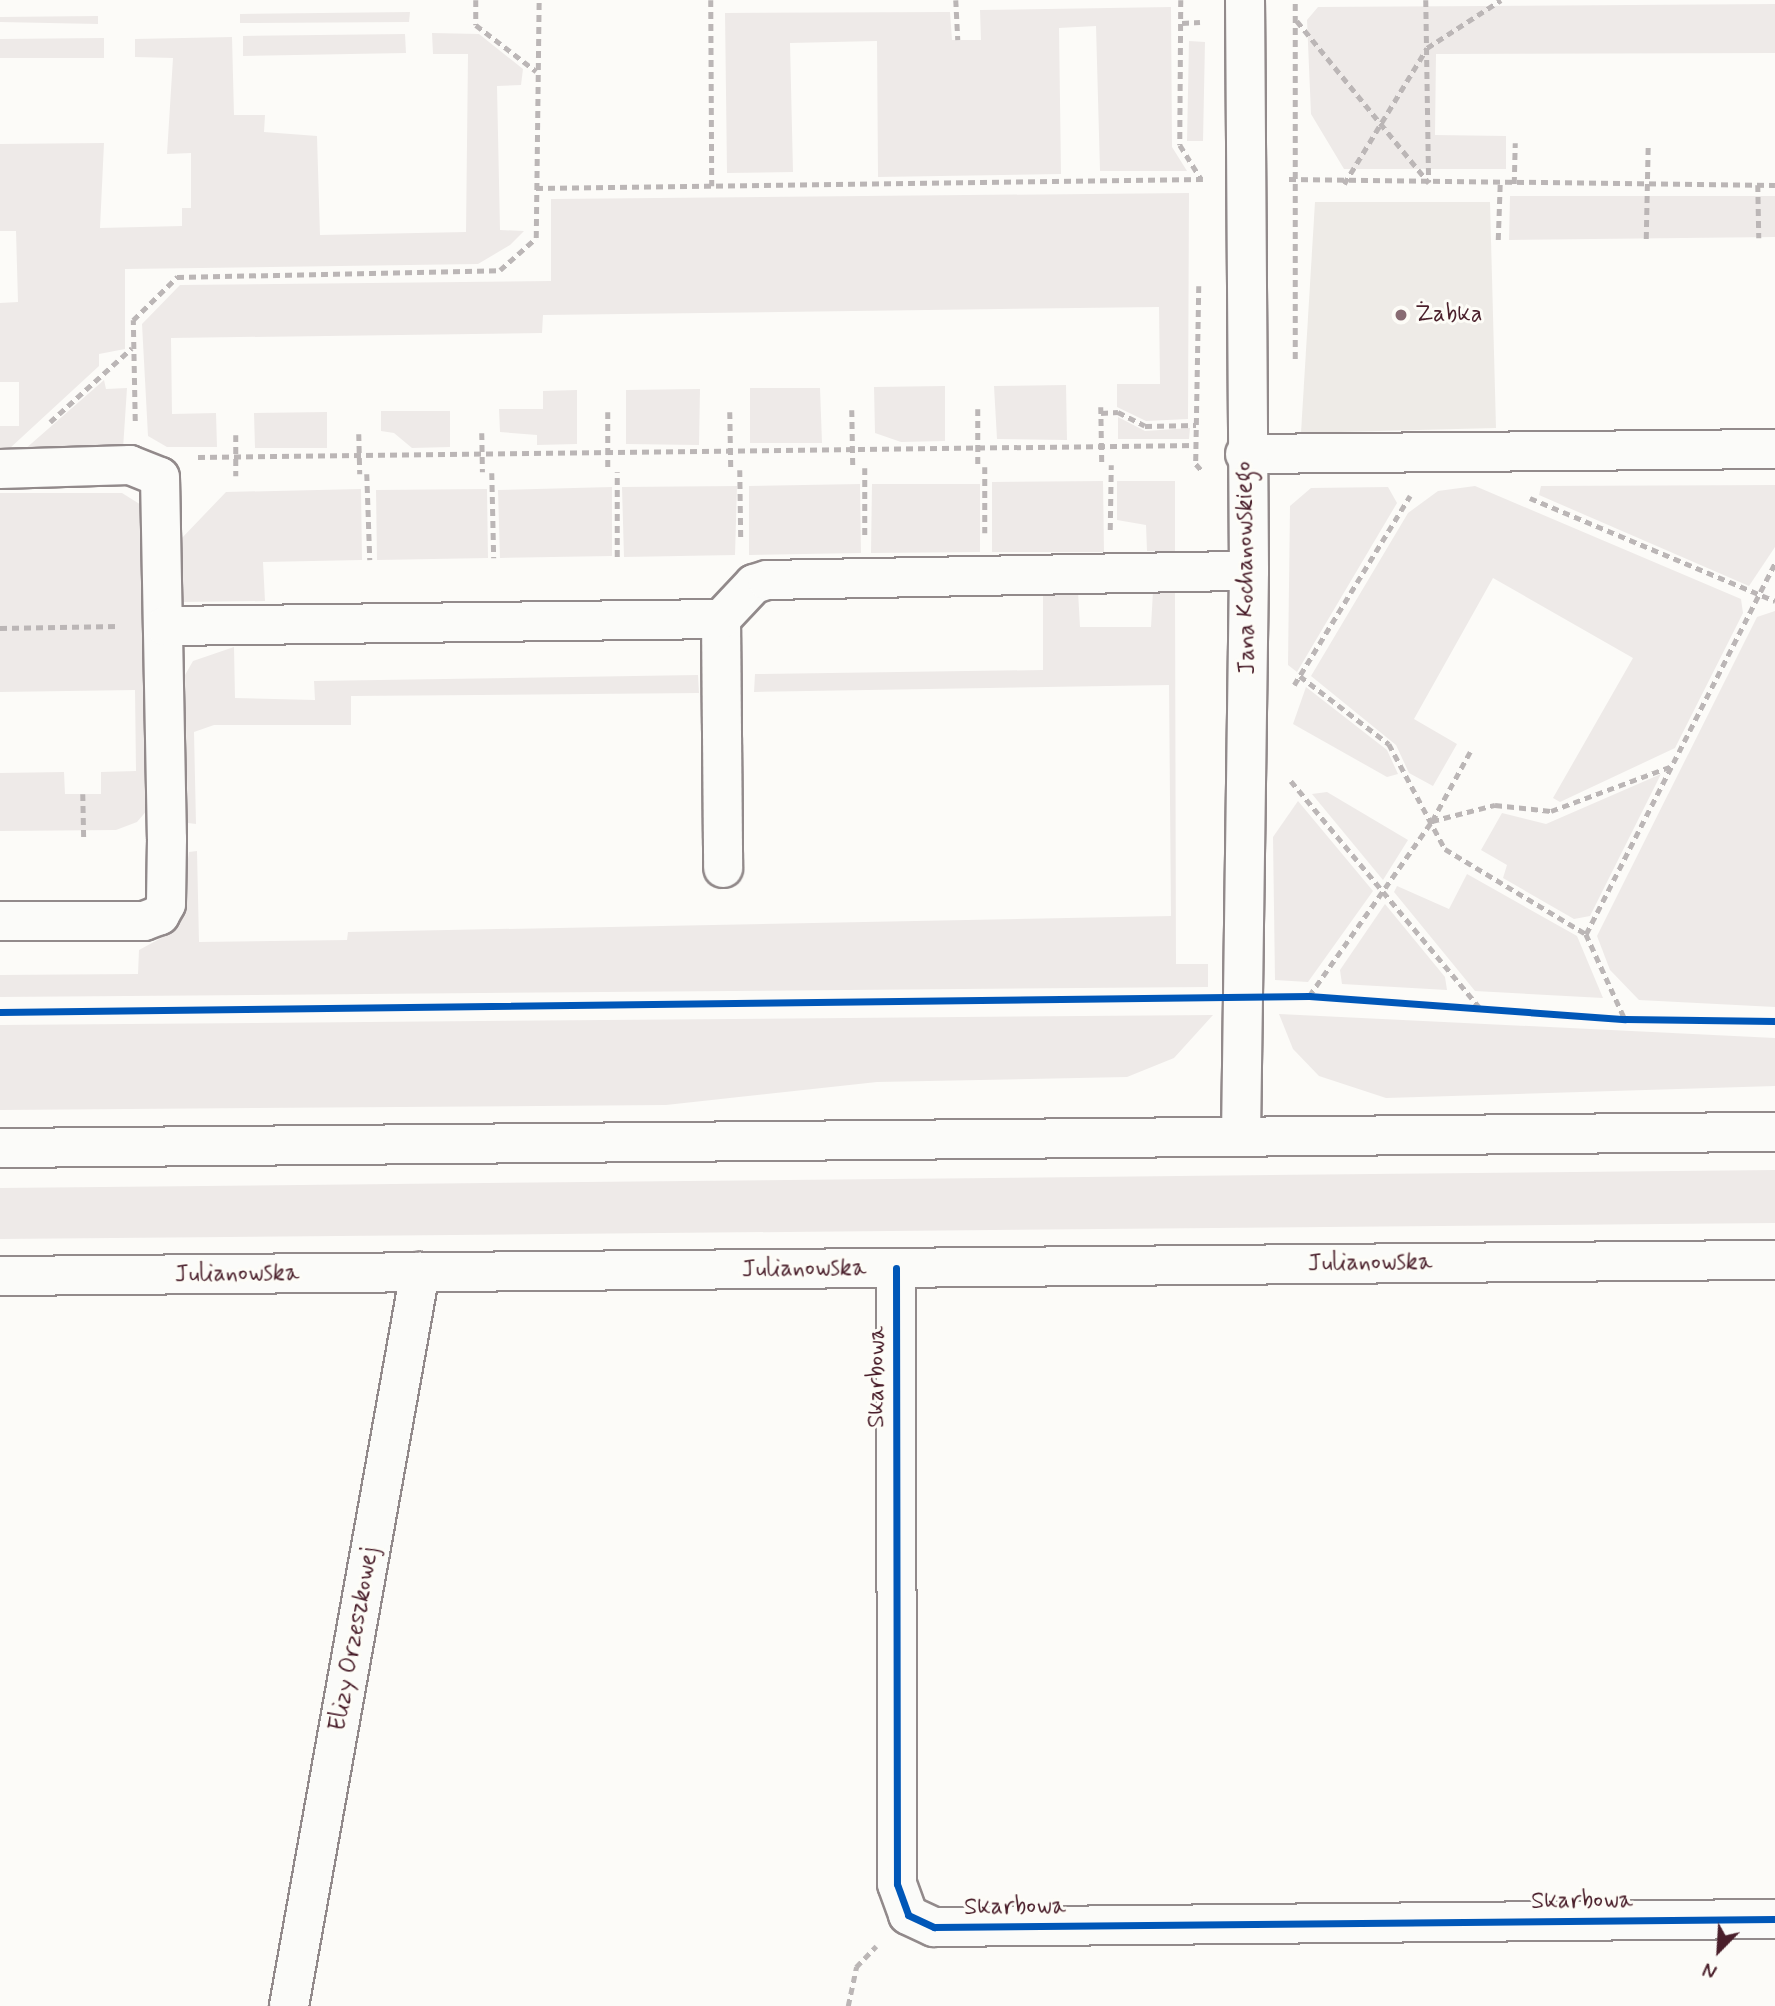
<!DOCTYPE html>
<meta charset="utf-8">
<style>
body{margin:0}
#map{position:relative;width:1775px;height:2006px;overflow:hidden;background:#fcfbf8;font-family:Mynerve,sans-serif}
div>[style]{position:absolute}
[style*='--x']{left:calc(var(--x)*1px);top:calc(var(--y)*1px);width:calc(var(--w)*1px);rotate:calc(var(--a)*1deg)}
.built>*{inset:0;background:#eeebe7}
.green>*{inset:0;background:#eeeae8}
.path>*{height:4.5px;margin-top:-2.25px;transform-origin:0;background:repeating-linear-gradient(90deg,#bbb6b6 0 7px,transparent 0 12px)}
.roads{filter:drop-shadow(2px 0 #928a8b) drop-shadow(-2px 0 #928a8b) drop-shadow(0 2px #928a8b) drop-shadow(0 -2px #928a8b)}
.minor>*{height:38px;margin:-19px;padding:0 19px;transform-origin:19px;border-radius:19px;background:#fbfbf9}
.major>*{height:38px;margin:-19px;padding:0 19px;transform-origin:19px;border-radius:19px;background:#fbfbf9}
.cycleway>*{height:7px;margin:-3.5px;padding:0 3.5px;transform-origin:3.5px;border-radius:3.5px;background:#0057b8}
.dots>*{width:19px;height:19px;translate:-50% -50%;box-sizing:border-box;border:4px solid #fdfcf7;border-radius:50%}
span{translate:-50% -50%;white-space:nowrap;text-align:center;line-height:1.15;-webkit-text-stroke:6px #fdfcf7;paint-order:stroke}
.poi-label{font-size:24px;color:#4a1f2b}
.left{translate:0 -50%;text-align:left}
.street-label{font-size:24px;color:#4a1f2b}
.north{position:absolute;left:1684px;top:1915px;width:70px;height:70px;-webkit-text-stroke:5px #fdfcf7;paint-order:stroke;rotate:204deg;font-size:19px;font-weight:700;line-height:28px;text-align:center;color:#4a1f2b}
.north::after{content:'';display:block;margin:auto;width:24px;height:32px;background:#4a1f2b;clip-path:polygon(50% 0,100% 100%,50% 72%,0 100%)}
</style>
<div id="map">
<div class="built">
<i style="clip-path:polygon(1315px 202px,1490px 202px,1496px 428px,1301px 433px)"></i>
</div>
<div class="green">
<i style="clip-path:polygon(1775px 4px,1775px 53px,1436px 54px,1435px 135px,1506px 136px,1506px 169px,1344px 169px,1311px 114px,1307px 20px,1318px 7px)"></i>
<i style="clip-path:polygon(1171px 7px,1172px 147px,1187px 171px,1100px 171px,1096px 26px,1059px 28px,1061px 174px,878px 177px,877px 41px,790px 43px,793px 172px,727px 173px,725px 13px,950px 12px,952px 40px,981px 40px,980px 10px)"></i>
<i style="clip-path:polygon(410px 12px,409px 22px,240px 23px,240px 14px)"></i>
<i style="clip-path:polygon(98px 16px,98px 24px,0 22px,0 17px)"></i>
<i style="clip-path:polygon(432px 33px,479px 34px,523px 69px,521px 85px,497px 86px,500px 230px,524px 231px,510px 245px,478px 264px,125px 269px,125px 349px,99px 354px,99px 366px,9px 449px,0 449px,0 426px,19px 426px,19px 382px,0 382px,0 303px,18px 302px,16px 231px,0 231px,0 144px,104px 143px,100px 228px,182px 226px,182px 208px,191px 208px,191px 153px,167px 154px,173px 58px,135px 57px,135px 39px,232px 37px,234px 115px,265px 115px,264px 132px,317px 136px,320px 235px,466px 232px,468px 54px,433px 54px)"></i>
<i style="clip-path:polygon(405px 34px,406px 53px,243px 56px,243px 36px)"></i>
<i style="clip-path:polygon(104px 38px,104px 58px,0 58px,0 39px)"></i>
<i style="clip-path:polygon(1189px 41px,1205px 42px,1203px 141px,1187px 141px)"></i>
<i style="clip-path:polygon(1189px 193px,1188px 419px,1146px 421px,1117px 407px,1117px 384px,1160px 384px,1159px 307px,543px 315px,542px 333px,171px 338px,172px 414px,216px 413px,217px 447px,167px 447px,148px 436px,142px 324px,180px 285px,551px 281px,551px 199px)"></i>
<i style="clip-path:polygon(1510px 196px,1775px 196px,1775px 237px,1509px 240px)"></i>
<i style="clip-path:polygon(104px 380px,106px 389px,127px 388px,123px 449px,24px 450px)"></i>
<i style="clip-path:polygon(1066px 385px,1067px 440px,997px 439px,994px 386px)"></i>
<i style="clip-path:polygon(945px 386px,945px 441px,901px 442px,875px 433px,874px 387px)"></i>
<i style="clip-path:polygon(750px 388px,820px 388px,822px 443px,750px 443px)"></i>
<i style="clip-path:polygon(700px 389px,699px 445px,626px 444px,626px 390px)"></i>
<i style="clip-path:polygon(577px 390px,577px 444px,537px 445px,537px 435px,500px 432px,499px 409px,543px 409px,543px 391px)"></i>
<i style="clip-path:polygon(381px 411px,450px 411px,450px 447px,412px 448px,394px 433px,381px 431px)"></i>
<i style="clip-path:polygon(327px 412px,327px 448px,255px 448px,254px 413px)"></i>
<i style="clip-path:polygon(1118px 417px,1145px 431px,1190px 428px,1189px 439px,1118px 439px)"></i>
<i style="clip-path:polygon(1103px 481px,1104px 552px,992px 552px,992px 482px)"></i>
<i style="clip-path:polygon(1117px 481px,1175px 481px,1175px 551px,1147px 551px,1146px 525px,1117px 520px)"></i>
<i style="clip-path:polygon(860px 484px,861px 553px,749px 555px,749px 486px)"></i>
<i style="clip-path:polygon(872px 484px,980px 484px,980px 552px,871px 553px)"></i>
<i style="clip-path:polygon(1775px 485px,1775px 547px,1749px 586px,1539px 495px,1541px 486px)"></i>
<i style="clip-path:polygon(737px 486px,735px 555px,624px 557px,622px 487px)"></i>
<i style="clip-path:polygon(1475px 486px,1741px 599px,1743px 613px,1675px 748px,1560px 802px,1553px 798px,1633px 658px,1493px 578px,1414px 719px,1457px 744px,1433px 786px,1409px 773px,1396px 745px,1311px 676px,1408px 513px,1438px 491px)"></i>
<i style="clip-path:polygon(612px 487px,612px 556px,500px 558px,498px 490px)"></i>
<i style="clip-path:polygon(1388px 487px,1397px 503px,1297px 672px,1288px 665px,1290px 506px,1311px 488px)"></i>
<i style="clip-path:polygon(361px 489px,362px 560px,263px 562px,265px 601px,181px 602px,180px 540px,226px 492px)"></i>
<i style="clip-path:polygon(487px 489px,488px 558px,377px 560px,376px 490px)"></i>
<i style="clip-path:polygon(0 493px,122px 493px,146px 508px,149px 808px,137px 822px,116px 830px,0 831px,0 773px,64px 772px,65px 794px,101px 794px,101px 772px,136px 771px,135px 690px,0 692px)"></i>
<i style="clip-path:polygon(1043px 591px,1078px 591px,1080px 627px,1151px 627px,1153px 591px,1175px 591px,1176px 964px,1208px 964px,1208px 987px,0 997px,0 975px,138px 974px,139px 950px,163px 937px,180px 915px,189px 852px,197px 851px,199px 942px,347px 940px,348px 932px,1171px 916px,1169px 685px,754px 692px,755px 674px,1043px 670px)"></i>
<i style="clip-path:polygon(1775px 611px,1775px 1007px,1639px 1000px,1610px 970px,1597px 936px,1757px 617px)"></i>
<i style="clip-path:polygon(234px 647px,235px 698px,315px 700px,314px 681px,698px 675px,699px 693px,351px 696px,351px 725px,214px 725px,194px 732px,196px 824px,188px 823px,185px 675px,193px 661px)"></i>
<i style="clip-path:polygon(1306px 687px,1387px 750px,1398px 774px,1387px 777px,1293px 724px)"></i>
<i style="clip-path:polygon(1661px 774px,1590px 916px,1574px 919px,1503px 878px,1507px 865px,1481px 850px,1502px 813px,1546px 824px)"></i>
<i style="clip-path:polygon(1327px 792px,1408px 840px,1383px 880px,1312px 794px)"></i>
<i style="clip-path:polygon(1298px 801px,1373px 891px,1308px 982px,1275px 980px,1273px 837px)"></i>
<i style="clip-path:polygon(1467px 874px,1577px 936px,1603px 998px,1475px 991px,1394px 892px,1397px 886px,1449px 909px)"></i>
<i style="clip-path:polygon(1385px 904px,1445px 977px,1447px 990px,1342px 984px,1340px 970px)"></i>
<i style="clip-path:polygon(1279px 1014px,1775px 1038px,1775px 1086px,1386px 1098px,1319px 1076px,1293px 1049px)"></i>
<i style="clip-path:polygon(1213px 1015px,1174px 1058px,1127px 1077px,877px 1082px,666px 1105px,0 1110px,0 1025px)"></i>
<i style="clip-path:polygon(1775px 1170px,1775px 1223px,0 1239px,0 1188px)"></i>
</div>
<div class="path">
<i style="--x:476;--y:0;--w:25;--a:90"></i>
<i style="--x:476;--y:25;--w:76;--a:37.5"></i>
<i style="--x:711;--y:0;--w:186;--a:89.7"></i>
<i style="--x:956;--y:0;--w:40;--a:87.1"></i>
<i style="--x:1181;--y:0;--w:145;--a:90.4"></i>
<i style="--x:1180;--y:145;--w:40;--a:58"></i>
<i style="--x:1426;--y:0;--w:182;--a:89.1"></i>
<i style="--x:1297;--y:21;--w:209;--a:50.8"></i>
<i style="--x:1182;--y:23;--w:18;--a:-3"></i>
<i style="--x:1289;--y:179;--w:486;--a:0.7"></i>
<i style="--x:1344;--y:184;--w:159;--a:-58.6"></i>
<i style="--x:1427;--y:48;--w:88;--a:-33"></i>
<i style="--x:1514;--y:184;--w:41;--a:-88.6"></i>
<i style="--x:1758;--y:185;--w:53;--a:88.9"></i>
<i style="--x:536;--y:188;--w:667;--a:-0.77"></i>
<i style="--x:1646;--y:239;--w:96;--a:-88.8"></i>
<i style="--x:1498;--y:240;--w:56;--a:-88"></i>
<i style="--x:1199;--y:286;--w:178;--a:91"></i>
<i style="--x:1196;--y:464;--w:9;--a:49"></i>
<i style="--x:1295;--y:359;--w:359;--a:-90"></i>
<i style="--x:1101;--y:407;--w:58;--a:89"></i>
<i style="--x:978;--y:409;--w:58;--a:90"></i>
<i style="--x:852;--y:410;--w:58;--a:89"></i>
<i style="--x:608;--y:412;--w:59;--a:90"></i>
<i style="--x:730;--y:412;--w:58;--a:89"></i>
<i style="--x:1101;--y:413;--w:17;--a:-3"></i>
<i style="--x:1118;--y:412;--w:30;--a:27"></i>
<i style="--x:1145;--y:426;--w:51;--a:-1.1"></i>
<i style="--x:135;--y:421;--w:101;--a:-91.1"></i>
<i style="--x:133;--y:320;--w:62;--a:-44.3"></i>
<i style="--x:177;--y:277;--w:323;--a:-1.2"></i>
<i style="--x:500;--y:270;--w:48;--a:-41.6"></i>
<i style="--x:536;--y:238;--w:238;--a:-89.3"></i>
<i style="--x:50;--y:422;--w:110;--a:-42.1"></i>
<i style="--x:482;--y:433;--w:39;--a:89"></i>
<i style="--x:359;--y:434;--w:40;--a:88.6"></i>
<i style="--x:236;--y:435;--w:41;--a:90"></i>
<i style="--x:198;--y:457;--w:998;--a:-0.69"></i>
<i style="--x:985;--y:467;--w:66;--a:90"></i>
<i style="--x:865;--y:468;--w:67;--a:90"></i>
<i style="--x:740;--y:470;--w:70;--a:89.2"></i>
<i style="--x:492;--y:473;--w:85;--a:88.7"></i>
<i style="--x:367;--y:474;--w:86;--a:88"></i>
<i style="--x:1530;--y:498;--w:266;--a:22.8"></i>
<i style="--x:1110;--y:530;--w:65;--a:-89.1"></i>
<i style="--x:617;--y:557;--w:85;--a:-90"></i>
<i style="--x:0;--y:628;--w:118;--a:-1"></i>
<i style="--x:1300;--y:676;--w:112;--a:37.4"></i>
<i style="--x:1389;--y:744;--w:119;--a:61.9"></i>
<i style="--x:1445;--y:849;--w:165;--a:31.1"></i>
<i style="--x:1586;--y:934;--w:94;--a:65.4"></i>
<i style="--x:1294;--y:685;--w:222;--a:-58.5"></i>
<i style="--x:1291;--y:781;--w:294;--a:50.2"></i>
<i style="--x:83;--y:794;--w:46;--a:88.8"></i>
<i style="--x:1432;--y:821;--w:65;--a:-14.3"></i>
<i style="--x:1495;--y:805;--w:56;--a:6.1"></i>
<i style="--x:1551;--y:811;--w:129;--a:-20.4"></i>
<i style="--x:1586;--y:934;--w:416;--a:-63"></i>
<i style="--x:1309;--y:996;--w:214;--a:-54.9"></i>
<i style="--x:1432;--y:821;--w:79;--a:-61.2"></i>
<i style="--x:848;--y:2006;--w:40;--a:-78"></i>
<i style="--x:856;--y:1967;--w:29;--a:-46"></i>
</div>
<div class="roads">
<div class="minor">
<i style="--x:1245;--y:454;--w:530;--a:-0.54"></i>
<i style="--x:0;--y:469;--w:130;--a:-1.8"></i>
<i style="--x:130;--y:465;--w:32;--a:22"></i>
<i style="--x:160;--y:477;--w:362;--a:88.9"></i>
<i style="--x:167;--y:839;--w:65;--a:90.9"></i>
<i style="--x:166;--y:904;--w:13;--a:119"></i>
<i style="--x:160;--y:915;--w:17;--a:159"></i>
<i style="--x:144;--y:921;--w:144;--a:180"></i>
<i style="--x:721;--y:619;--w:249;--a:89.5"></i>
<i style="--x:165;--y:626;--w:556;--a:-0.72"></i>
<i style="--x:721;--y:619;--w:48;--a:-46.7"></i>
<i style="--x:754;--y:584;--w:14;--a:-17"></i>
<i style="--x:767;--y:580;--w:482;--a:-1.1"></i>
<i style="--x:1241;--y:1137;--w:566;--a:-89.19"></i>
<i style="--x:1249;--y:571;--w:571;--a:-90.4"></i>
<i style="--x:896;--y:1268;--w:616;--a:89.91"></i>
<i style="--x:897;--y:1884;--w:33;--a:70"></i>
<i style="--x:908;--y:1915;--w:29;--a:25"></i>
<i style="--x:934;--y:1927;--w:841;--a:-0.55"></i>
<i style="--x:289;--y:2006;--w:746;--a:-79.88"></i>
</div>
<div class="major">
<i style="--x:0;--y:1148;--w:1775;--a:-0.52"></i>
<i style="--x:0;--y:1276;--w:1775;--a:-0.52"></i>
</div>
</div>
<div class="cycleway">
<i style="--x:0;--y:1012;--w:1309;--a:-0.7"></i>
<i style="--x:1309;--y:996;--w:317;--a:4.2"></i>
<i style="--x:1625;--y:1019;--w:150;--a:0.8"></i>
<i style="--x:896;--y:1268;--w:616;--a:89.91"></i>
<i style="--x:897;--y:1884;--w:33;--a:70"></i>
<i style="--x:908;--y:1915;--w:29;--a:25"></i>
<i style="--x:934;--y:1927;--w:841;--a:-0.55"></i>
</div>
<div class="dots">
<i style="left:1401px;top:315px;background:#886c73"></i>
</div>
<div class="poi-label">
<span class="left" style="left:1415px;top:315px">Żabka</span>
</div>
<div class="street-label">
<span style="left:1246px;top:568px;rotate:-91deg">Jana Kochanowskiego</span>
<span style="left:1370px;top:1263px;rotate:-1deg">Julianowska</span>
<span style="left:804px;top:1269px;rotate:-1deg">Julianowska</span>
<span style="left:237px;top:1274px;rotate:-1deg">Julianowska</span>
<span style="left:877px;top:1377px;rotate:-90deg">Skarbowa</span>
<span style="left:354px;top:1639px;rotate:-80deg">Elizy Orzeszkowej</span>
<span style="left:1582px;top:1901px;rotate:-1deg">Skarbowa</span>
<span style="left:1015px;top:1907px;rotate:-1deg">Skarbowa</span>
</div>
<div class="north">N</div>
</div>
